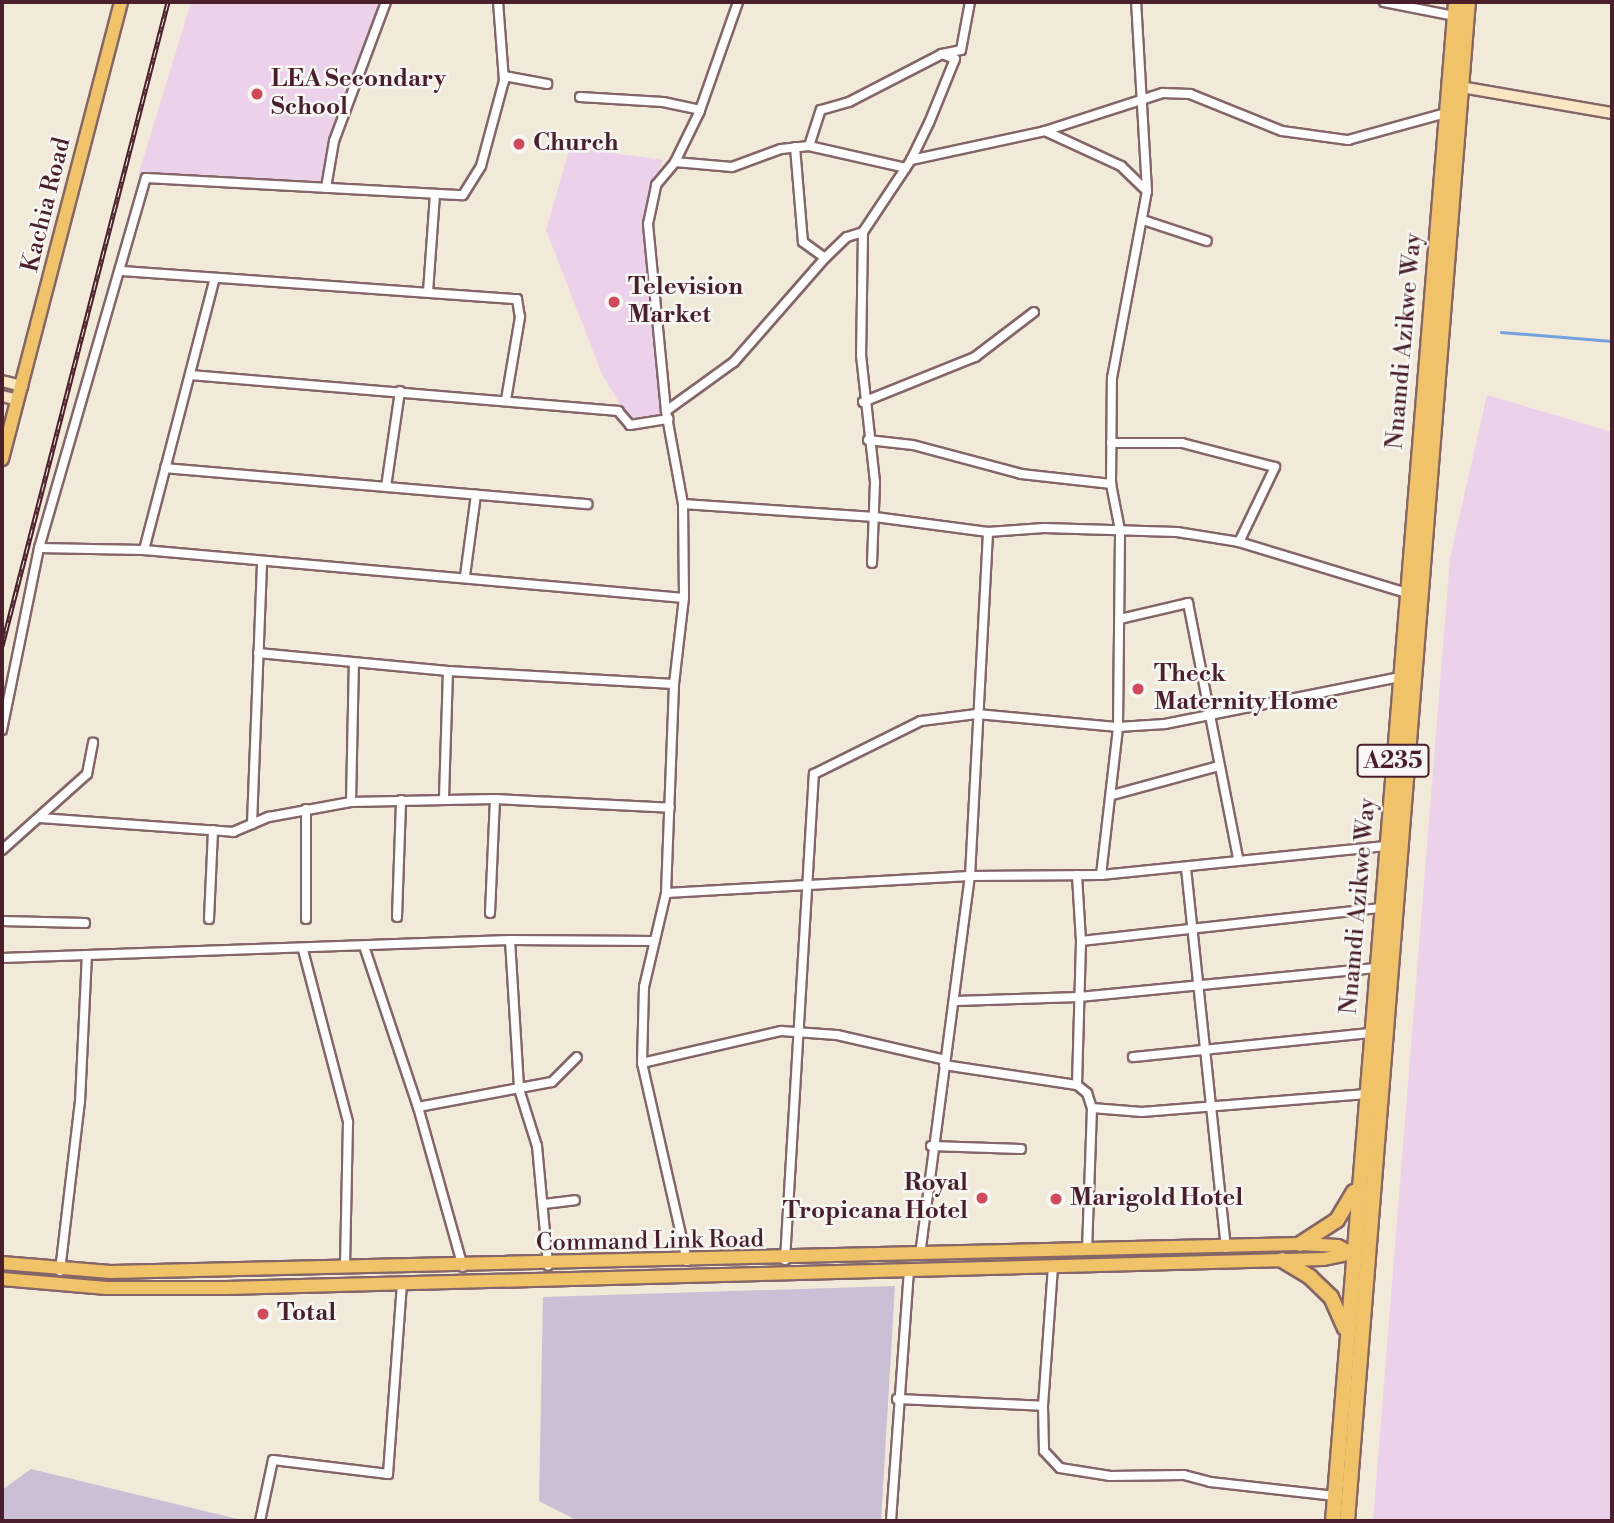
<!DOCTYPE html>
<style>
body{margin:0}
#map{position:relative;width:1614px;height:1523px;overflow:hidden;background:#f2ead8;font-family:"Libre Bodoni",serif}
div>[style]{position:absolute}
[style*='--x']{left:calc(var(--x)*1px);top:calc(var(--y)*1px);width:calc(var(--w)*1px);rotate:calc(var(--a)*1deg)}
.built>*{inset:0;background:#ecd1ea}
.industrial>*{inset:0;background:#cbbfd5}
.stream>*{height:2.5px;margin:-1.25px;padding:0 1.25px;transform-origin:1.25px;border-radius:1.25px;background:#71a2db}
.roads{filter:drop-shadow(2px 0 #856668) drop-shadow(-2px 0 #856668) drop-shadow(0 2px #856668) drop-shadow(0 -2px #856668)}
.street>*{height:8px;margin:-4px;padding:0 4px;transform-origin:4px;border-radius:4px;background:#fff}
.secondary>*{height:10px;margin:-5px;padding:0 5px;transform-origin:5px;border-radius:5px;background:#f9e7c3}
.primary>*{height:12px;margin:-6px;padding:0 6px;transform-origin:6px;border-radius:6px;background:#f0c369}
.highway>*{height:14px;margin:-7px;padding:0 7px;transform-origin:7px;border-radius:7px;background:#f0c369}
.rail>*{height:5px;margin-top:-2.5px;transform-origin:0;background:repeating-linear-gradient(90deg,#f6f6f2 0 8px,#4a1f2b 0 16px);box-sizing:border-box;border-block:2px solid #4a1f2b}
.dots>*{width:19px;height:19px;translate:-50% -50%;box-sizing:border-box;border:4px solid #f6f6f2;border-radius:50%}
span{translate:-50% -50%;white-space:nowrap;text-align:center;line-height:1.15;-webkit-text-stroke:5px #f6f6f2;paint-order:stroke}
.shield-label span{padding:2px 5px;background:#f6f6f2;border:2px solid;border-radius:5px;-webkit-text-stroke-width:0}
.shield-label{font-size:23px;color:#4a1f2b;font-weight:700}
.poi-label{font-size:24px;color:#4a1f2b;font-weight:700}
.left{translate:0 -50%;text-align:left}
.right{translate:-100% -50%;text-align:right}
.street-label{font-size:24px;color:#4a1f2b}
.frame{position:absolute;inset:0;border:4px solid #4a1f2b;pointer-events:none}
</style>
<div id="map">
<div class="built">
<i style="clip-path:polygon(191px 2px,388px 2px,339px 126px,328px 185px,138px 176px)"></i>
<i style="clip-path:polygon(570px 147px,663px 160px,644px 212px,664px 419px,630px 421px,602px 374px,546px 230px)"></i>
<i style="clip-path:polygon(1487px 395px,1612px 432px,1612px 1521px,1373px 1521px,1450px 558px)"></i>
</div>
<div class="industrial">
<i style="clip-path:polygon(895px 1286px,881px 1521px,578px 1521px,539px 1501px,543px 1297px)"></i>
<i style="clip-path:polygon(31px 1469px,246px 1521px,2px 1521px,2px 1490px)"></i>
</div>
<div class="stream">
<i style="--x:1501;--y:332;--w:111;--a:4.6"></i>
</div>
<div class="roads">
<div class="street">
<i style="--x:1384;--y:2;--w:71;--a:11.3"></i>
<i style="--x:504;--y:76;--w:44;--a:10.5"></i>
<i style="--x:580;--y:97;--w:83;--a:3.4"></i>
<i style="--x:663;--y:102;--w:38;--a:12"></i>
<i style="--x:1045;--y:131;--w:84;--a:24.7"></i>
<i style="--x:1121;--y:166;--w:36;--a:44"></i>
<i style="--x:809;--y:146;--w:38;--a:-72"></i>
<i style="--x:821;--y:110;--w:29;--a:-16"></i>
<i style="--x:849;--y:102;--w:105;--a:-27.3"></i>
<i style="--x:795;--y:147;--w:95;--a:85.2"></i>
<i style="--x:803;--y:242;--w:27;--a:36"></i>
<i style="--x:911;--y:160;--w:137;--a:-12.2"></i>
<i style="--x:1045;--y:131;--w:124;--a:-17.9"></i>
<i style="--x:1163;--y:93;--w:27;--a:2"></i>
<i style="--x:1190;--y:94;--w:99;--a:21.9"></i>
<i style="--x:1282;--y:131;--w:67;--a:7.8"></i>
<i style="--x:1348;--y:140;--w:102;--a:-15.4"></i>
<i style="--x:675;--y:162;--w:57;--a:5"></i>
<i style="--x:732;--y:167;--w:52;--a:-20.2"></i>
<i style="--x:781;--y:149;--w:28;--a:-6"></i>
<i style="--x:809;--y:146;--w:99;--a:12.8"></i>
<i style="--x:326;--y:188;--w:48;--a:-80.3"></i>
<i style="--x:334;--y:141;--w:148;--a:-69.5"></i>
<i style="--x:1143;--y:220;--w:67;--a:18.2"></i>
<i style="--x:863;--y:232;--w:123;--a:90.9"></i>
<i style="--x:861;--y:355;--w:128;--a:83.7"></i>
<i style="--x:875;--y:482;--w:81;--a:92.1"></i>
<i style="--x:122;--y:271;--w:396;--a:4.1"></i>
<i style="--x:517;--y:299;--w:18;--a:81"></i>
<i style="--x:520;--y:317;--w:84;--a:99.6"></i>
<i style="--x:428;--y:292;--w:97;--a:-85.9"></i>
<i style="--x:190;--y:375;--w:430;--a:4.8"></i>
<i style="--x:618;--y:411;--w:18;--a:49"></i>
<i style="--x:630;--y:425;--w:39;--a:-9"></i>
<i style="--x:863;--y:402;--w:121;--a:-21.9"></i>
<i style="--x:975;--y:357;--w:74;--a:-37.3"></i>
<i style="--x:666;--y:411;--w:84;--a:-35.8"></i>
<i style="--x:734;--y:362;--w:138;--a:-48.8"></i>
<i style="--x:825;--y:258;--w:30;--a:-44"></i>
<i style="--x:847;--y:237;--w:17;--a:-17"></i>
<i style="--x:863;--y:232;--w:87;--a:-56.3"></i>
<i style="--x:911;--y:160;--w:41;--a:-64.1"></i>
<i style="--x:929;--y:123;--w:69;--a:-67.9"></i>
<i style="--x:955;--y:59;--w:14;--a:-159"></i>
<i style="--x:942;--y:54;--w:19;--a:-12"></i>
<i style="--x:961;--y:50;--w:49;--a:-79.4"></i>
<i style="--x:868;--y:440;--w:45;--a:6.3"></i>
<i style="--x:913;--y:445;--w:112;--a:15"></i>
<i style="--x:1021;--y:474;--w:91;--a:6.3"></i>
<i style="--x:1111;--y:443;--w:71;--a:0"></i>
<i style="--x:1182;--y:443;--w:96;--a:14.5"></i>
<i style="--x:1275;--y:467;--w:83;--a:115.6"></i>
<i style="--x:165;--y:468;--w:424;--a:4.9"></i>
<i style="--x:386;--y:487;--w:97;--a:-81.7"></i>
<i style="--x:683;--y:504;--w:192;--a:3.9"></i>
<i style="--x:875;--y:517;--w:114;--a:7.6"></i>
<i style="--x:988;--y:532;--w:56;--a:-4.1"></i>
<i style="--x:1044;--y:528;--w:133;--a:1.7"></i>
<i style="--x:1177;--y:532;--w:63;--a:9.2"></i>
<i style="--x:1239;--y:542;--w:176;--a:16.9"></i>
<i style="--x:39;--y:548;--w:105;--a:1.1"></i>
<i style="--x:144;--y:550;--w:542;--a:5.08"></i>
<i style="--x:144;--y:550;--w:281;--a:-75.4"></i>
<i style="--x:465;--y:576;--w:82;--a:-82.3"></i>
<i style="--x:1120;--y:619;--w:70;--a:-13.2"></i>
<i style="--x:1188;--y:603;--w:261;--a:78.9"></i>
<i style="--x:258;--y:653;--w:191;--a:5.4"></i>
<i style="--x:448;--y:671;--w:226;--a:3.3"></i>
<i style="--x:2;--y:730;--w:186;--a:-78.5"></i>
<i style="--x:39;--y:548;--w:385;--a:-73.9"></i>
<i style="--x:146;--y:178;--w:317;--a:3.1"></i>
<i style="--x:463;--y:195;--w:34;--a:-58"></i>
<i style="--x:481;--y:166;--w:88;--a:-74.9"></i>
<i style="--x:504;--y:81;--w:79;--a:-94.3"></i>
<i style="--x:1112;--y:795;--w:111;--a:-15.2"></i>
<i style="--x:444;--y:798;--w:127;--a:-88.2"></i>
<i style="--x:351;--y:802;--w:138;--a:-88.8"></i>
<i style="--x:306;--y:809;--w:110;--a:90"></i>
<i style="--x:40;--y:818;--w:194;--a:4.1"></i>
<i style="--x:233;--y:832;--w:39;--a:-23"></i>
<i style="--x:269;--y:817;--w:83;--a:-10.4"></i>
<i style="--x:351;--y:802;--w:144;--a:-1.2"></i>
<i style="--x:495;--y:799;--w:175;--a:2.9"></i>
<i style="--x:252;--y:824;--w:262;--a:-87.8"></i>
<i style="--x:2;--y:850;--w:114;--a:-41.8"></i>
<i style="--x:87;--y:774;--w:32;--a:-79"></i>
<i style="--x:1186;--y:868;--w:382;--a:84"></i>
<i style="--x:1101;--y:875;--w:149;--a:-83.4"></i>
<i style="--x:1118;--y:727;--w:197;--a:-89.4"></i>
<i style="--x:1120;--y:530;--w:47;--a:-101.1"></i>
<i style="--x:1111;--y:484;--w:106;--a:-89.5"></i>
<i style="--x:1112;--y:378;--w:190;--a:-79.4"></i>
<i style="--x:1147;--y:191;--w:189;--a:-93.3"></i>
<i style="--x:666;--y:893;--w:304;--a:-3.2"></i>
<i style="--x:970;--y:876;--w:131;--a:-0.4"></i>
<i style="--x:1101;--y:875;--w:286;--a:-5.8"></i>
<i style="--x:490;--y:913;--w:114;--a:-87.5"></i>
<i style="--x:397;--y:917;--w:117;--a:-88"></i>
<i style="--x:209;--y:919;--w:89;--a:-87.4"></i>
<i style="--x:2;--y:921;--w:83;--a:1.4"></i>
<i style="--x:510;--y:940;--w:149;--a:86.5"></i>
<i style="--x:519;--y:1089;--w:60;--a:72.5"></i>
<i style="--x:537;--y:1146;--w:120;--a:84.7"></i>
<i style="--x:1081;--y:941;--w:302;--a:-6.3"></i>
<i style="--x:364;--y:946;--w:170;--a:71.5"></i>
<i style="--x:418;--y:1107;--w:166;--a:74.3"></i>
<i style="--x:303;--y:950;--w:178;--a:75.3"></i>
<i style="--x:348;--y:1122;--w:146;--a:91.2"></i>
<i style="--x:2;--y:958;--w:508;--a:-2.03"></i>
<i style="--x:510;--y:940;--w:143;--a:0.4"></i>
<i style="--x:956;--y:1001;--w:123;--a:-1.9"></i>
<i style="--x:1079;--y:997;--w:298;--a:-5.6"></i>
<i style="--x:1133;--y:1057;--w:239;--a:-5.8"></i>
<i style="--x:642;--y:1063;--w:143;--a:-13"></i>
<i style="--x:781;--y:1031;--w:56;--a:4.1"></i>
<i style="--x:837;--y:1035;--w:111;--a:13"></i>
<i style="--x:944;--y:1065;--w:134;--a:8.6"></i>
<i style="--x:1077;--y:1085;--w:13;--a:39"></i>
<i style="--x:1087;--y:1093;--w:16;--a:72"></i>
<i style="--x:1092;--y:1108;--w:143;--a:92"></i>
<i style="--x:1077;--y:1085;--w:144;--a:-88.4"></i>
<i style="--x:1081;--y:941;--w:66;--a:-93.5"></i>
<i style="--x:418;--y:1107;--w:136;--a:-10.6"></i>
<i style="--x:552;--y:1082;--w:35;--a:-45"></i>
<i style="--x:1092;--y:1108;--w:50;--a:4.6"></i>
<i style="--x:1142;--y:1112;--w:225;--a:-4.6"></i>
<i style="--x:931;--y:1146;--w:90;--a:1.9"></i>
<i style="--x:544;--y:1204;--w:31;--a:-7"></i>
<i style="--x:920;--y:1255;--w:382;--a:-82.5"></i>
<i style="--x:970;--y:876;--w:344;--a:-87"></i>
<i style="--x:785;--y:1260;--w:487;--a:-86.6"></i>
<i style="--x:814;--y:774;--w:119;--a:-26.4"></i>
<i style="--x:921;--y:721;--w:56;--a:-7.1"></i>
<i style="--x:977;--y:714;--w:142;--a:5.3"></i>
<i style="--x:1118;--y:727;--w:47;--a:-3.7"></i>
<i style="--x:1165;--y:724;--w:240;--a:-11.3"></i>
<i style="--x:687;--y:1261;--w:203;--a:-102.8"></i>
<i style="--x:642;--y:1063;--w:76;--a:-88.5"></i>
<i style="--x:644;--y:987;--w:97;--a:-76.8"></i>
<i style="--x:666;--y:893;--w:209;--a:-87.8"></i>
<i style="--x:674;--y:684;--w:87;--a:-83.4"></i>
<i style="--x:684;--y:598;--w:94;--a:-90.6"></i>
<i style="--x:683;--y:504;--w:95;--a:-100.4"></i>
<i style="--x:666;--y:411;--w:188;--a:-95.5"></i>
<i style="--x:648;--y:224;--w:40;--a:-78"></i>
<i style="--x:656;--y:185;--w:30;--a:-50"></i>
<i style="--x:675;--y:162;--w:55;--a:-63.9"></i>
<i style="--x:699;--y:113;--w:118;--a:-70.6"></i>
<i style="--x:60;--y:1271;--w:170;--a:-83.3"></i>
<i style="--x:80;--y:1102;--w:146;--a:-87.3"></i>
<i style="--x:897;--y:1399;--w:146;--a:2.7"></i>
<i style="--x:1043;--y:1406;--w:140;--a:-85.9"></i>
<i style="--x:1043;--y:1406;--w:45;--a:88.7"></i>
<i style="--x:1044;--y:1451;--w:23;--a:47"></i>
<i style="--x:1060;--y:1468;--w:51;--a:9.1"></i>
<i style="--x:1110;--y:1476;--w:74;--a:-0.8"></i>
<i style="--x:1184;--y:1475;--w:27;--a:15"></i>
<i style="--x:1210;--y:1482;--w:126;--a:6.4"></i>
<i style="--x:260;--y:1521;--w:62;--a:-78"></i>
<i style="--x:273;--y:1460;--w:116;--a:6.9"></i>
<i style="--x:388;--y:1474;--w:192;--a:-85.8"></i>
<i style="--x:891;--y:1521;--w:253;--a:-85.9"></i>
</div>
<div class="secondary">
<i style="--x:1461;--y:87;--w:153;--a:9.8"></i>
<i style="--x:2;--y:381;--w:21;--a:14"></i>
<i style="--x:2;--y:396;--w:16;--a:14"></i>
</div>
<div class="primary">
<i style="--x:2;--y:459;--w:472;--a:-75.4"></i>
<i style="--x:2;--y:1263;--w:109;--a:4.7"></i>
<i style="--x:111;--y:1272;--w:1189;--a:-1.35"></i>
<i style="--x:1300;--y:1244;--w:38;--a:3"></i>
<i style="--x:1338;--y:1246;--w:19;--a:28"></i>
<i style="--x:2;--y:1279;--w:105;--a:4.9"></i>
<i style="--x:107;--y:1288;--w:119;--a:0"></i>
<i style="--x:226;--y:1288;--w:1098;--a:-1.51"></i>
<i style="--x:1324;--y:1259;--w:30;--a:-12"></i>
<i style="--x:1353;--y:1253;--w:9;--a:-58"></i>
</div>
<div class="highway">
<i style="--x:1300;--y:1244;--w:44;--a:-33"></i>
<i style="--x:1337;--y:1220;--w:33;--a:-59"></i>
<i style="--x:1282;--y:1260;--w:33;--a:31"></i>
<i style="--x:1310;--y:1277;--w:29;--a:44"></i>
<i style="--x:1331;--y:1297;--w:34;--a:66"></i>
<i style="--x:1333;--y:1521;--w:1524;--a:-85.37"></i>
<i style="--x:1347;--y:1521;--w:1524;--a:-85.45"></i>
</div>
</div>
<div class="rail">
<i style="--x:2;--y:646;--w:665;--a:-75.55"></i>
</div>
<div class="dots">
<i style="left:257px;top:94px;background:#d1495b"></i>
<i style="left:519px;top:144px;background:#d1495b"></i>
<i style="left:614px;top:302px;background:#d1495b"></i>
<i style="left:1138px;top:689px;background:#d1495b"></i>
<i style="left:982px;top:1198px;background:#d1495b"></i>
<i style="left:1056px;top:1199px;background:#d1495b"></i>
<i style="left:263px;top:1314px;background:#d1495b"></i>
</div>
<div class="shield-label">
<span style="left:1393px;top:761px">A235</span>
</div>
<div class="poi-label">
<span class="left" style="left:271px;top:94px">LEA Secondary<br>School</span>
<span class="left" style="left:533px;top:144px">Church</span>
<span class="left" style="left:628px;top:302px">Television<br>Market</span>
<span class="left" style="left:1154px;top:689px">Theck<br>Maternity Home</span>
<span class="right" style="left:968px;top:1198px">Royal<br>Tropicana Hotel</span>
<span class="left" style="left:1070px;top:1199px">Marigold Hotel</span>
<span class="left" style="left:277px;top:1314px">Total</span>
</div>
<div class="street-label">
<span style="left:47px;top:205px;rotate:-76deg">Kachia Road</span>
<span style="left:1405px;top:341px;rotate:-85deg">Nnamdi Azikwe Way</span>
<span style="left:1359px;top:906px;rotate:-85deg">Nnamdi Azikwe Way</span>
<span style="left:650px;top:1242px;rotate:-1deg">Command Link Road</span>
</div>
<div class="frame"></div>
</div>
